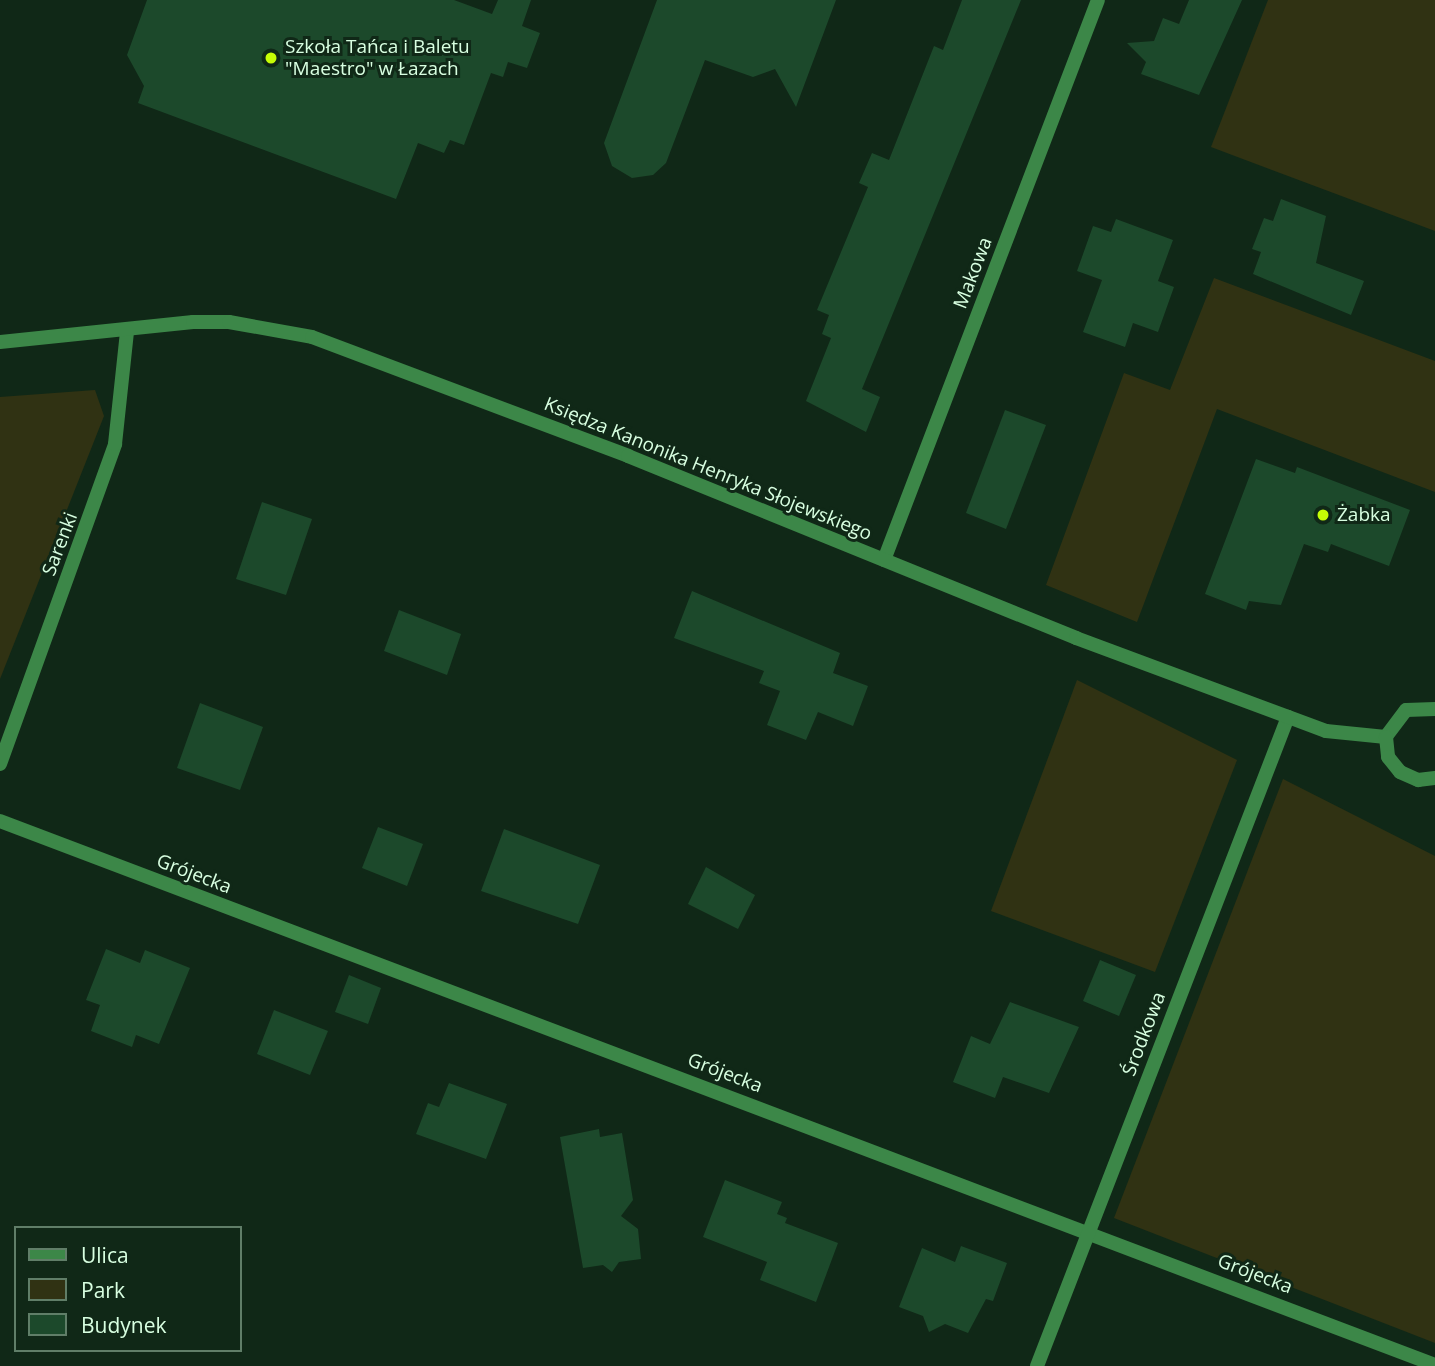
<!DOCTYPE html>
<meta charset="utf-8">
<style>
body{margin:0}
#map{position:relative;width:1435px;height:1366px;overflow:hidden;background:#102817;font-family:"Open Sans",sans-serif}
div>[style]{position:absolute}
[style*='--x']{left:calc(var(--x)*1px);top:calc(var(--y)*1px);width:calc(var(--w)*1px);rotate:calc(var(--a)*1deg)}
.green>*{inset:0;background:#303213}
.building>*{inset:0;background:#1c492b}
.minor>*{height:14px;margin:-7px;padding:0 7px;transform-origin:7px;border-radius:7px;background:#3c8748}
.tertiary>*{height:14px;margin:-7px;padding:0 7px;transform-origin:7px;border-radius:7px;background:#3c8748}
.dots>*{width:19px;height:19px;translate:-50% -50%;box-sizing:border-box;border:4px solid #102817;border-radius:50%}
span{translate:-50% -50%;white-space:nowrap;text-align:center;line-height:1.15;-webkit-text-stroke:6px #102817;paint-order:stroke}
.poi-label{font-size:19px;color:#d8ffe1}
.left{translate:0 -50%;text-align:left}
.street-label{font-size:19px;color:#d8ffe1}
.legend{position:absolute;left:14px;top:1226px;width:228px;height:126px;box-sizing:border-box;background:#102817;border:2px solid #607e68;margin:0;padding:9px 12px;list-style:none;font-size:21px;color:#d8ffe1}
.legend li{display:flex;align-items:center;gap:14px;height:35px}
.legend b{width:35px;border:2px solid #607e68}
</style>
<div id="map">
<div class="green">
<i style="clip-path:polygon(1268px 0,1435px 0,1435px 231px,1211px 147px)"></i>
<i style="clip-path:polygon(1214px 278px,1435px 361px,1435px 492px,1217px 409px,1137px 622px,1046px 585px,1124px 373px,1170px 390px)"></i>
<i style="clip-path:polygon(95px 390px,104px 416px,0 679px,0 397px)"></i>
<i style="clip-path:polygon(1077px 680px,1237px 760px,1155px 972px,991px 911px)"></i>
<i style="clip-path:polygon(1283px 779px,1435px 856px,1435px 1343px,1114px 1218px)"></i>
</div>
<div class="building">
<i style="clip-path:polygon(147px 0,454px 0,492px 14px,498px 0,531px 0,522px 26px,540px 33px,527px 68px,508px 62px,503px 77px,491px 73px,464px 145px,450px 140px,444px 153px,418px 143px,396px 199px,138px 103px,144px 86px,127px 55px)"></i>
<i style="clip-path:polygon(657px 0,836px 0,796px 107px,775px 69px,753px 77px,705px 60px,666px 163px,653px 175px,632px 178px,612px 166px,604px 143px)"></i>
<i style="clip-path:polygon(962px 0,1021px 0,862px 389px,880px 397px,866px 432px,806px 401px,831px 338px,822px 334px,829px 315px,817px 310px,868px 187px,859px 183px,872px 153px,889px 160px,934px 46px,943px 50px)"></i>
<i style="clip-path:polygon(1189px 0,1242px 0,1199px 95px,1141px 74px,1146px 62px,1127px 43px,1154px 41px,1163px 18px,1179px 24px)"></i>
<i style="clip-path:polygon(1281px 199px,1326px 216px,1316px 263px,1364px 281px,1351px 315px,1253px 274px,1261px 252px,1252px 249px,1264px 218px,1273px 221px)"></i>
<i style="clip-path:polygon(1116px 219px,1173px 240px,1158px 281px,1174px 287px,1158px 332px,1133px 323px,1125px 347px,1083px 332px,1102px 280px,1077px 271px,1093px 226px,1111px 232px)"></i>
<i style="clip-path:polygon(1005px 410px,1046px 425px,1006px 529px,966px 513px)"></i>
<i style="clip-path:polygon(1256px 459px,1295px 473px,1297px 467px,1410px 510px,1389px 566px,1331px 544px,1328px 552px,1304px 544px,1281px 605px,1249px 601px,1246px 610px,1205px 594px)"></i>
<i style="clip-path:polygon(262px 502px,312px 519px,286px 595px,236px 579px)"></i>
<i style="clip-path:polygon(692px 591px,840px 653px,833px 673px,868px 686px,853px 726px,818px 712px,806px 740px,767px 725px,780px 691px,759px 683px,764px 671px,674px 638px)"></i>
<i style="clip-path:polygon(399px 610px,461px 634px,447px 675px,384px 651px)"></i>
<i style="clip-path:polygon(200px 703px,263px 727px,240px 790px,177px 768px)"></i>
<i style="clip-path:polygon(378px 827px,423px 844px,407px 886px,362px 868px)"></i>
<i style="clip-path:polygon(504px 829px,600px 865px,578px 924px,481px 891px)"></i>
<i style="clip-path:polygon(706px 867px,755px 895px,738px 929px,688px 904px)"></i>
<i style="clip-path:polygon(106px 949px,140px 963px,145px 950px,190px 968px,159px 1044px,136px 1035px,132px 1047px,91px 1031px,100px 1005px,86px 1000px)"></i>
<i style="clip-path:polygon(1100px 960px,1136px 975px,1119px 1016px,1083px 1001px)"></i>
<i style="clip-path:polygon(349px 975px,381px 988px,368px 1024px,335px 1012px)"></i>
<i style="clip-path:polygon(1010px 1002px,1079px 1027px,1049px 1093px,1003px 1077px,995px 1098px,953px 1082px,971px 1036px,990px 1044px)"></i>
<i style="clip-path:polygon(274px 1010px,328px 1031px,310px 1075px,257px 1054px)"></i>
<i style="clip-path:polygon(449px 1083px,507px 1104px,486px 1159px,416px 1134px,428px 1103px,439px 1107px)"></i>
<i style="clip-path:polygon(599px 1129px,600px 1137px,622px 1133px,633px 1200px,621px 1216px,638px 1229px,641px 1259px,619px 1262px,612px 1272px,603px 1265px,583px 1268px,560px 1137px)"></i>
<i style="clip-path:polygon(725px 1180px,782px 1202px,777px 1214px,787px 1218px,785px 1223px,838px 1243px,816px 1302px,760px 1280px,767px 1262px,703px 1237px)"></i>
<i style="clip-path:polygon(961px 1246px,1007px 1263px,993px 1301px,986px 1299px,968px 1333px,945px 1324px,929px 1332px,923px 1316px,899px 1307px,922px 1248px,955px 1262px)"></i>
</div>
<div class="minor">
<i style="--x:884;--y:560;--w:599;--a:-69.09"></i>
<i style="--x:0;--y:764;--w:340;--a:-70.2"></i>
<i style="--x:115;--y:444;--w:114;--a:-83.9"></i>
<i style="--x:0;--y:821;--w:1535;--a:20.76"></i>
<i style="--x:1037;--y:1366;--w:696;--a:-68.86"></i>
</div>
<div class="tertiary">
<i style="--x:0;--y:342;--w:194;--a:-5.9"></i>
<i style="--x:193;--y:322;--w:36;--a:0"></i>
<i style="--x:229;--y:322;--w:84;--a:10.2"></i>
<i style="--x:312;--y:337;--w:338;--a:20.6"></i>
<i style="--x:628;--y:456;--w:484;--a:22.1"></i>
<i style="--x:1076;--y:638;--w:267;--a:20.4"></i>
<i style="--x:1326;--y:731;--w:60;--a:5.7"></i>
<i style="--x:1435;--y:709;--w:29;--a:178"></i>
<i style="--x:1406;--y:710;--w:34;--a:127"></i>
<i style="--x:1386;--y:737;--w:20;--a:84"></i>
<i style="--x:1388;--y:757;--w:19;--a:51"></i>
<i style="--x:1400;--y:772;--w:20;--a:24"></i>
<i style="--x:1418;--y:780;--w:17;--a:-7"></i>
</div>
<div class="dots">
<i style="left:271px;top:58px;background:#c6fd06"></i>
<i style="left:1323px;top:515px;background:#c6fd06"></i>
</div>
<div class="poi-label">
<span class="left" style="left:285px;top:58px">Szkoła Tańca i Baletu<br>"Maestro" w Łazach</span>
<span class="left" style="left:1337px;top:515px">Żabka</span>
</div>
<div class="street-label">
<span style="left:973px;top:273px;rotate:-69deg">Makowa</span>
<span style="left:708px;top:469px;rotate:22deg">Księdza Kanonika Henryka Słojewskiego</span>
<span style="left:60px;top:544px;rotate:-69deg">Sarenki</span>
<span style="left:194px;top:874px;rotate:21deg">Grójecka</span>
<span style="left:1144px;top:1034px;rotate:-69deg">Środkowa</span>
<span style="left:725px;top:1073px;rotate:21deg">Grójecka</span>
<span style="left:1255px;top:1274px;rotate:21deg">Grójecka</span>
</div>
<ul class="legend">
<li><b style="height:9px;background:#3c8748"></b>Ulica</li>
<li><b style="height:19px;background:#303213"></b>Park</li>
<li><b style="height:19px;background:#1c492b"></b>Budynek</li>
</ul>
</div>
